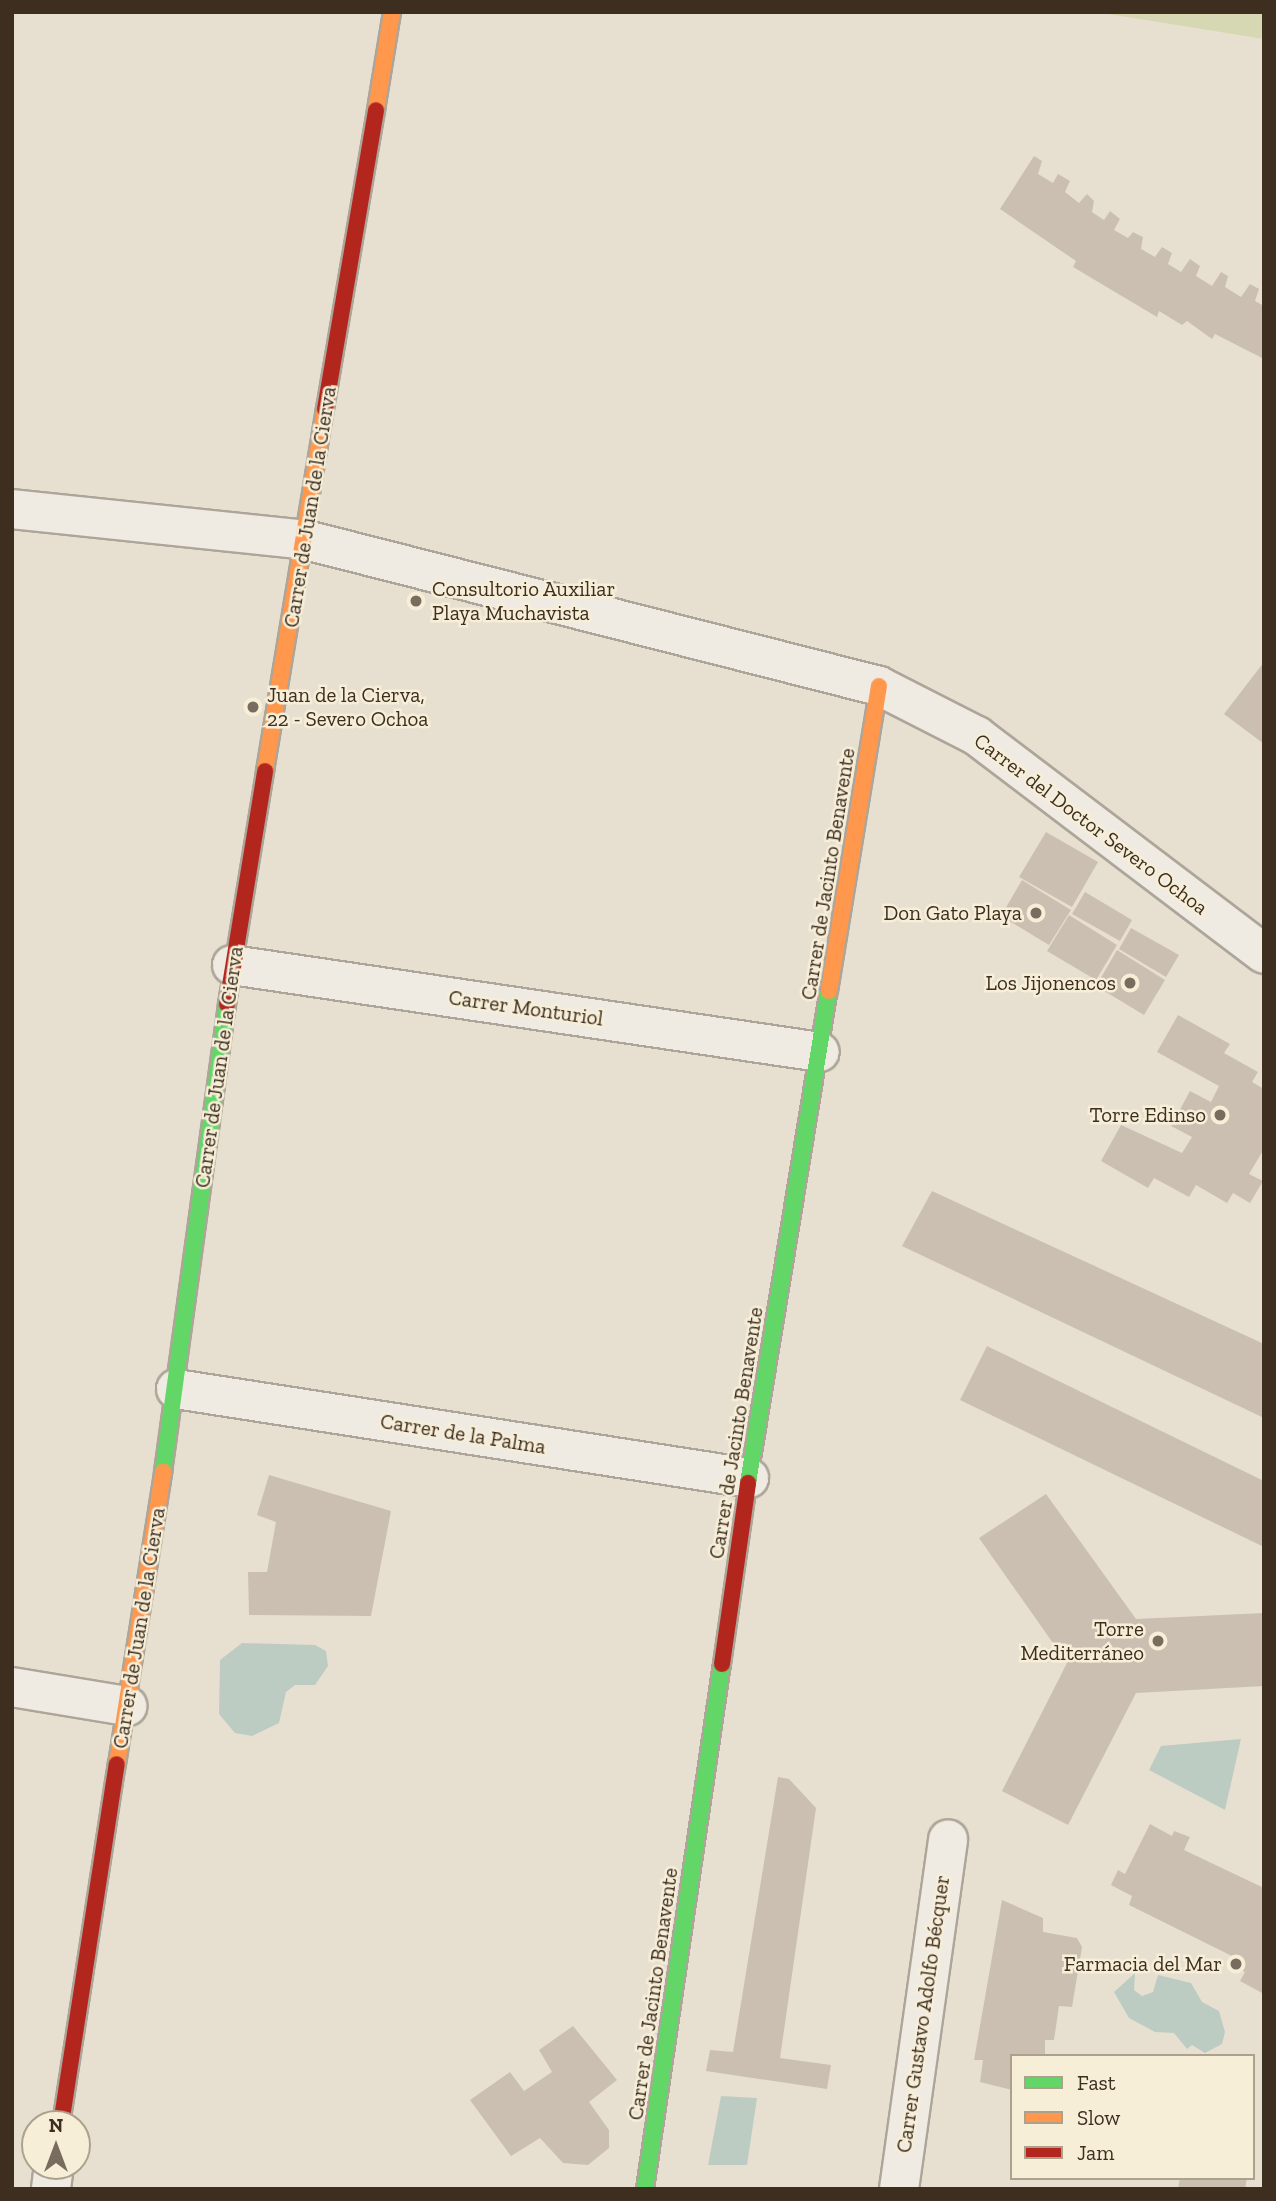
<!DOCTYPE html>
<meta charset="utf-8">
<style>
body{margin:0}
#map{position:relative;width:1276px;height:2201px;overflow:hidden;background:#e7e0d1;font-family:"Zilla Slab",serif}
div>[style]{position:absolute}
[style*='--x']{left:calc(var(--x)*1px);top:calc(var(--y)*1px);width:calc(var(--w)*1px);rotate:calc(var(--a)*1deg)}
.green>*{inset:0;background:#d6d7b3}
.water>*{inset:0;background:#bcccc2}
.building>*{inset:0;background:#cbbfb2}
.roads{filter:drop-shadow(2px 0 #ada599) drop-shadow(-2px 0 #ada599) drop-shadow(0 2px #ada599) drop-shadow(0 -2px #ada599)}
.street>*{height:38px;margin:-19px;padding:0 19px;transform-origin:19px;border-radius:19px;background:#efebe3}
.fast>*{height:16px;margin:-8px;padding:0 8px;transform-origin:8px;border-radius:8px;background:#63d668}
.slow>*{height:16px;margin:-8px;padding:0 8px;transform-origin:8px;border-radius:8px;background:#ff974d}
.jam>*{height:16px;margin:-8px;padding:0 8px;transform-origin:8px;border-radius:8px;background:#b3261e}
.dots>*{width:19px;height:19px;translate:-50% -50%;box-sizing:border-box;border:4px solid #f7eed8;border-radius:50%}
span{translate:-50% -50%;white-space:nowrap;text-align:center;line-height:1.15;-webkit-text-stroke:5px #f7eed8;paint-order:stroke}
.street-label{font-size:21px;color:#3d2e20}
.poi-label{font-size:21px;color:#3d2e20}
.left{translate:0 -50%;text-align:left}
.right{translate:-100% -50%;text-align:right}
.frame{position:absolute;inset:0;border:14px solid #3d2e20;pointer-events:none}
.legend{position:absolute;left:1010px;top:2054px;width:245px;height:126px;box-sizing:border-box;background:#f7eed8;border:2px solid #ada18e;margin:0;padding:9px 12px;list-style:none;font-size:21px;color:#3d2e20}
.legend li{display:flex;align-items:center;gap:14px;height:35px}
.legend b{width:35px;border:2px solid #ada18e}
.north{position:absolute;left:21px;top:2110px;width:70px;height:70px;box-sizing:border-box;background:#f7eed8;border:2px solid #ada18e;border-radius:50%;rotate:0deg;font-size:19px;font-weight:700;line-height:28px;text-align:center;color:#3d2e20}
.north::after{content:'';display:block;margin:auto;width:24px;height:32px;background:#786c5e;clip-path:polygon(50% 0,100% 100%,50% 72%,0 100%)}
</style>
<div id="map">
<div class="green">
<i style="clip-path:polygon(1096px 12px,1264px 12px,1264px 39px)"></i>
</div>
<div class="water">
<i style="clip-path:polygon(242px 1643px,315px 1645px,326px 1651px,328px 1666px,315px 1685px,295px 1685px,286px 1692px,279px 1723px,252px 1736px,235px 1733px,219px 1714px,220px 1660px)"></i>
<i style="clip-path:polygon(1241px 1739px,1225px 1810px,1149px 1770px,1161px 1746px)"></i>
<i style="clip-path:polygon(1135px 1973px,1134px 1990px,1142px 1996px,1153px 1992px,1158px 1975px,1191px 1983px,1202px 2002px,1219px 2011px,1225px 2032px,1222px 2044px,1205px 2053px,1192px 2045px,1187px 2049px,1174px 2033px,1155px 2032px,1129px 2018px,1114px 1992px)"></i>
<i style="clip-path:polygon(721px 2096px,757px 2098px,747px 2165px,708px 2165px)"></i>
</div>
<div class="building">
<i style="clip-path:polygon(1034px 156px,1042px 161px,1038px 174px,1053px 183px,1058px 174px,1070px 181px,1065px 192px,1079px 203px,1087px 194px,1094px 201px,1092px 212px,1104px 220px,1110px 211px,1120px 219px,1114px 230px,1128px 238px,1133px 232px,1143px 237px,1141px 249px,1155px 257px,1162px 247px,1172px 253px,1168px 264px,1181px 272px,1190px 259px,1200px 266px,1196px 276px,1212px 286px,1221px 272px,1228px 276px,1225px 287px,1241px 297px,1250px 284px,1259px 289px,1255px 301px,1264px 306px,1264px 359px,1215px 334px,1212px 339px,1187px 321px,1182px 325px,1159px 311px,1157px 317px,1073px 267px,1076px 261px,1000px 209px)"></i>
<i style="clip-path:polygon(1264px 662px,1264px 744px,1224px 714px)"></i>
<i style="clip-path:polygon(1046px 832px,1098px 862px,1072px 907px,1019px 877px)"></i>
<i style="clip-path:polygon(1022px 880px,1071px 910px,1049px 945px,1001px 916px)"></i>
<i style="clip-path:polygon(1085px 892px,1132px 920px,1120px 941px,1072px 914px)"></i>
<i style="clip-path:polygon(1069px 915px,1117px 945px,1096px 980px,1047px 951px)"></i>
<i style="clip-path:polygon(1131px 928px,1179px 955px,1166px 977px,1119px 949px)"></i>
<i style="clip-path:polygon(1117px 950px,1165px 980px,1144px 1015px,1096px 986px)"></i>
<i style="clip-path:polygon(1178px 1015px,1230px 1044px,1224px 1053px,1258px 1072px,1252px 1082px,1264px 1089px,1264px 1149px,1249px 1174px,1263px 1181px,1250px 1203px,1233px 1193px,1227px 1203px,1196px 1185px,1189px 1197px,1154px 1178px,1148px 1188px,1101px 1161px,1121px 1125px,1182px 1153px,1192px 1137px,1171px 1126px,1190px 1091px,1211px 1102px,1219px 1086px,1157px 1052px)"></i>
<i style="clip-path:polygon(932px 1191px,1264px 1344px,1264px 1418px,902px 1246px)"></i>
<i style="clip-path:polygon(987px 1346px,1264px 1481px,1264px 1547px,960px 1400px)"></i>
<i style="clip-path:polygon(269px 1475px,391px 1511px,371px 1616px,249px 1615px,248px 1572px,267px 1572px,276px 1522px,257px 1515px)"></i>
<i style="clip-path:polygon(1046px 1494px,1136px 1619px,1264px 1613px,1264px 1686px,1136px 1693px,1068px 1825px,1002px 1791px,1067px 1663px,979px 1538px)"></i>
<i style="clip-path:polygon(778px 1777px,789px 1779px,816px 1808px,780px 2058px,831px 2065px,827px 2089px,706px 2071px,710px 2050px,733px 2052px)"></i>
<i style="clip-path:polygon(1150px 1824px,1172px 1836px,1174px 1831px,1190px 1837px,1184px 1850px,1264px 1888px,1264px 1994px,1240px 1981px,1245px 1972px,1232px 1966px,1236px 1958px,1129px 1905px,1132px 1896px,1111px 1885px,1118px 1870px,1125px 1874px)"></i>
<i style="clip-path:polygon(1002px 1900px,1043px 1918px,1043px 1932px,1077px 1938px,1082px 1947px,1072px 2007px,1059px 2006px,1054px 2040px,1045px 2040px,1045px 2056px,1012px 2056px,1012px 2090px,980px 2082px,983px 2060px,974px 2060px)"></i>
<i style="clip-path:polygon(573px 2026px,617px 2080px,589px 2102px,609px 2130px,609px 2148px,588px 2165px,563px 2163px,540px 2138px,511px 2156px,470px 2100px,510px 2072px,524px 2091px,552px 2072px,539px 2050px)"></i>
<i style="clip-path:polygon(1180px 2178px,1247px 2178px,1245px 2189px,1178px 2189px)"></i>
</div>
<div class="roads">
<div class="street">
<i style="--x:12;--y:509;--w:296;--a:6"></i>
<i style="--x:306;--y:540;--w:591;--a:14.29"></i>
<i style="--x:879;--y:686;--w:110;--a:27"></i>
<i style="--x:977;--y:736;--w:360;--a:37.2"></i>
<i style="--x:232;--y:965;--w:594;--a:8.42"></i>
<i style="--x:176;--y:1389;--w:580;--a:8.83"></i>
<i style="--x:12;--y:1687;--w:117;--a:9.4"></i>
<i style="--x:51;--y:2189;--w:23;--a:-83"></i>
<i style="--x:899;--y:2189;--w:353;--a:-82"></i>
</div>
<div class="fast">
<i style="--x:163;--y:1472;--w:472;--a:-82.2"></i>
<i style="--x:748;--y:1483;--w:499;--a:-80.7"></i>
<i style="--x:645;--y:2189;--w:531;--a:-81.66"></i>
</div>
<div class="slow">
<i style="--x:376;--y:110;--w:99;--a:-80.7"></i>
<i style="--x:265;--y:771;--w:367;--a:-80.6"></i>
<i style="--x:829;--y:991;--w:309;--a:-80.7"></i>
<i style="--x:117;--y:1764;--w:296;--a:-81"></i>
</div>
<div class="jam">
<i style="--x:325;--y:409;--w:303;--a:-80.3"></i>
<i style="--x:227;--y:1004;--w:236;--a:-80.7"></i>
<i style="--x:722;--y:1664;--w:183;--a:-81.8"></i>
<i style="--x:61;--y:2124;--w:364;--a:-81.2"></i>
</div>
</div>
<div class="dots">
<i style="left:416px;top:601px;background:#786c5e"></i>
<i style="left:253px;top:707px;background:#786c5e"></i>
<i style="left:1036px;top:913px;background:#786c5e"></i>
<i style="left:1130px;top:983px;background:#786c5e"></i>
<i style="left:1220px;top:1115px;background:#786c5e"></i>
<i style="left:1158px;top:1641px;background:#786c5e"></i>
<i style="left:1236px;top:1964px;background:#786c5e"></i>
</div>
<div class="street-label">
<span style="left:310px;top:507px;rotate:-81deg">Carrer de Juan de la Cierva</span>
<span style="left:1091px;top:824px;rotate:37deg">Carrer del Doctor Severo Ochoa</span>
<span style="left:828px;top:874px;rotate:-81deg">Carrer de Jacinto Benavente</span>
<span style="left:526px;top:1008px;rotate:8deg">Carrer Monturiol</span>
<span style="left:219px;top:1067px;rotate:-82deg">Carrer de Juan de la Cierva</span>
<span style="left:736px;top:1433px;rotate:-81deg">Carrer de Jacinto Benavente</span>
<span style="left:463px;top:1434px;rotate:9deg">Carrer de la Palma</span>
<span style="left:139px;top:1628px;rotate:-81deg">Carrer de Juan de la Cierva</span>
<span style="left:653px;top:1994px;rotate:-82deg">Carrer de Jacinto Benavente</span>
<span style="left:923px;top:2014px;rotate:-82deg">Carrer Gustavo Adolfo Bécquer</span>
</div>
<div class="poi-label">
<span class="left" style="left:432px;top:601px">Consultorio Auxiliar<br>Playa Muchavista</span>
<span class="left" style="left:267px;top:707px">Juan de la Cierva,<br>22 - Severo Ochoa</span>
<span class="right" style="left:1022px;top:913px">Don Gato Playa</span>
<span class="right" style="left:1116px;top:983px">Los Jijonencos</span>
<span class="right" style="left:1206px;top:1115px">Torre Edinso</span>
<span class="right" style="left:1144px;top:1641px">Torre<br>Mediterráneo</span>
<span class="right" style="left:1222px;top:1964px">Farmacia del Mar</span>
</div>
<div class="frame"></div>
<ul class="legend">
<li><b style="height:9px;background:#63d668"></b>Fast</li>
<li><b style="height:9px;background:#ff974d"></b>Slow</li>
<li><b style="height:9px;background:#b3261e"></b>Jam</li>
</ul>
<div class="north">N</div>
</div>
